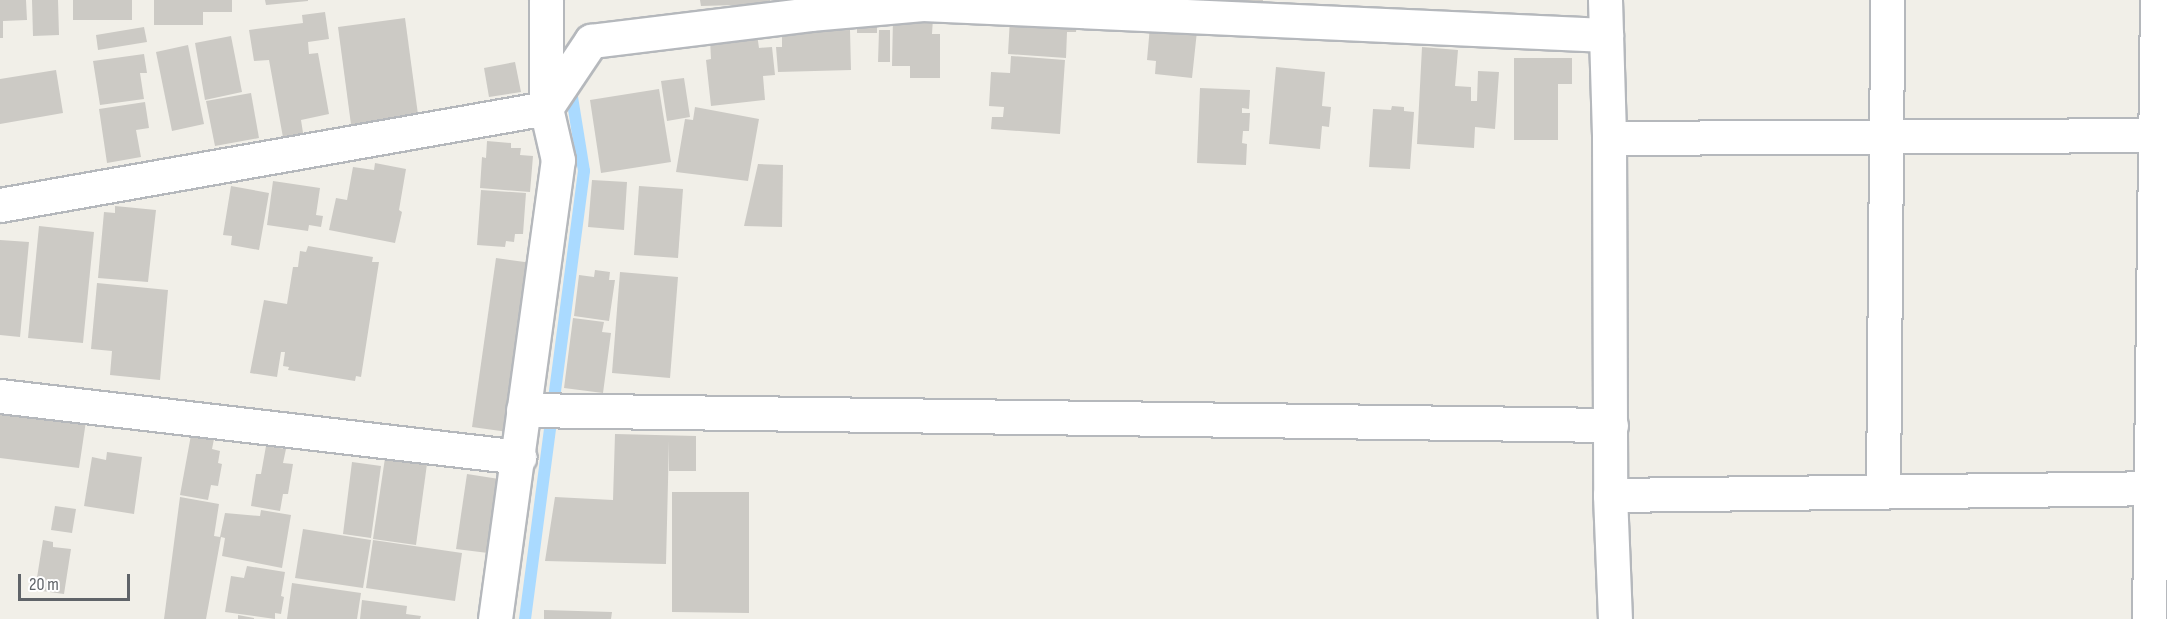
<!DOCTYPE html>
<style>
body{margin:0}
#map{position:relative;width:2167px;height:619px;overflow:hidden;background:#f1efe8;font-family:"Sofia Sans Condensed",sans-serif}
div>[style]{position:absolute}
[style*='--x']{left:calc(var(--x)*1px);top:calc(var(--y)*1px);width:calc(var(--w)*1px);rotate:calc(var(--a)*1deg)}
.stream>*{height:12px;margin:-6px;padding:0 6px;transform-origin:6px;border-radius:6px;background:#aadaff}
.building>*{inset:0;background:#cccac5}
.roads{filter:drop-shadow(2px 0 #b5b8bc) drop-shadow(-2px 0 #b5b8bc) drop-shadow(0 2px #b5b8bc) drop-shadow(0 -2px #b5b8bc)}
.minor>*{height:33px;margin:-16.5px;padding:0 16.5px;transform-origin:16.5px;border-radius:16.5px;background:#fff}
.tertiary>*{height:33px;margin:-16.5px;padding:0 16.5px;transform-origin:16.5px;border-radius:16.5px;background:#fff}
span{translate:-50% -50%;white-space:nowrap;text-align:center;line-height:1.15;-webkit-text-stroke:5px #fff;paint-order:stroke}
.scale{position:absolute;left:18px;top:574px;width:112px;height:27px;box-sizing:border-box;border:3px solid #5f6368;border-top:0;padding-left:8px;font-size:18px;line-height:21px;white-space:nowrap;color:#5f6368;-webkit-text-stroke:4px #fff;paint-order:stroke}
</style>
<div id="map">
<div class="stream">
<i style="--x:525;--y:619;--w:452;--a:-82.5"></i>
<i style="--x:584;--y:171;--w:87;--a:-99.2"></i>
</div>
<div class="building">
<i style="clip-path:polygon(0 0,26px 0,27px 20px,3px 21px,3px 38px,0 38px)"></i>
<i style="clip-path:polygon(32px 0,58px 0,59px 35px,33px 36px)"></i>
<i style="clip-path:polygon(73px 0,132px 0,132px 20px,73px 20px)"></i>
<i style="clip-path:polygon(154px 0,232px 0,232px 12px,203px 12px,203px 25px,154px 25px)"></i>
<i style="clip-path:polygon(265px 0,308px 0,308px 1px,266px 5px)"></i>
<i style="clip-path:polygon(700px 0,770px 0,770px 4px,701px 6px)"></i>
<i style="clip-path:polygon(1228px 0,1263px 0,1262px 9px,1228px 7px)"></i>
<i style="clip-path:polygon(325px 12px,329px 39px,308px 42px,309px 54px,318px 53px,329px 114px,301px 120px,304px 139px,284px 143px,269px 60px,254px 61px,249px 30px,303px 23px,302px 15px)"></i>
<i style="clip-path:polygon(405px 18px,419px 122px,352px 132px,338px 27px)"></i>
<i style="clip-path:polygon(893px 18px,933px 18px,932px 34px,940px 34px,940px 78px,910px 78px,910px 66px,892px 66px)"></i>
<i style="clip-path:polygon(1010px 18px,1077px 23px,1076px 32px,1067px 32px,1066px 58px,1008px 54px)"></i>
<i style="clip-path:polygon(857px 19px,877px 20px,877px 33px,857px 33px)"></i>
<i style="clip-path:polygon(1150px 26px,1197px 31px,1192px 78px,1155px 74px,1156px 61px,1147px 60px)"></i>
<i style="clip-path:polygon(144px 27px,147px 42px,98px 50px,96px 35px)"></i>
<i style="clip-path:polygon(850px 30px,851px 70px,778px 72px,776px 47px,782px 47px,782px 32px)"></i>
<i style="clip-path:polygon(879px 30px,890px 30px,890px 62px,878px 62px)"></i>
<i style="clip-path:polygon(757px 34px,759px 48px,772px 47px,775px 75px,763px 76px,765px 100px,711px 106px,706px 60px,711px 59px,710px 39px)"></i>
<i style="clip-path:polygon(231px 36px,242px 92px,205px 100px,195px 43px)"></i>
<i style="clip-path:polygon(188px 45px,204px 124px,172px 131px,156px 52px)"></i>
<i style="clip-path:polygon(1422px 47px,1458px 50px,1455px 86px,1471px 87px,1471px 101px,1477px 101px,1478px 71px,1499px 72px,1495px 129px,1475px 127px,1474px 148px,1417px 144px)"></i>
<i style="clip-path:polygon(144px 54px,147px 73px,140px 73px,144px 99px,100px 105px,93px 61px)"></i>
<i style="clip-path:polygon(1011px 56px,1065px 60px,1060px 134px,991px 129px,992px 117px,1003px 117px,1004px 107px,989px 106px,991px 72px,1010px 73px)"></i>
<i style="clip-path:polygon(1514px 58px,1572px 58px,1572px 84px,1558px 84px,1558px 140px,1514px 140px)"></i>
<i style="clip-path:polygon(515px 62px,521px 92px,489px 97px,484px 68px)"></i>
<i style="clip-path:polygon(1276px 67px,1325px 72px,1322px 106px,1331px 107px,1329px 127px,1322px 126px,1320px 149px,1269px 144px)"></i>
<i style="clip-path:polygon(56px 70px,63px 113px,0 124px,0 79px)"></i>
<i style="clip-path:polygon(684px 78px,690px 117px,667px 121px,661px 81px)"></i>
<i style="clip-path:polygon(1200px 88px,1250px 90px,1249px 109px,1242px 108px,1242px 113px,1250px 113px,1249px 131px,1243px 131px,1242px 143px,1247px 144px,1246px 165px,1197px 163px)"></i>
<i style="clip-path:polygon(659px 89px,671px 162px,601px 173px,590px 100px)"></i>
<i style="clip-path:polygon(251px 93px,259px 138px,215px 146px,206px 101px)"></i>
<i style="clip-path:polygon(145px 102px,149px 128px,136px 130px,141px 157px,107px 163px,99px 109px)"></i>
<i style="clip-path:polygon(1392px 106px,1404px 107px,1404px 111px,1414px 112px,1410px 169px,1369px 167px,1373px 109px,1391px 110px)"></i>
<i style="clip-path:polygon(695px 107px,759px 119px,748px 181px,676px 172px,685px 119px,693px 120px)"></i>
<i style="clip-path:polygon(487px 141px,511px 143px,511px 148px,521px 148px,520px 155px,533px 156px,530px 192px,480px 188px,482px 157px,486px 158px)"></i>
<i style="clip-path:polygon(375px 163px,406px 169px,399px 210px,402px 212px,395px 243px,329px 230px,336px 198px,347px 200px,353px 167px,374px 170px)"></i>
<i style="clip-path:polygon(758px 164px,783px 165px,782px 227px,744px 226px)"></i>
<i style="clip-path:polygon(592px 180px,627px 182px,624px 230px,588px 227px)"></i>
<i style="clip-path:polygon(273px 181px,320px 188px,316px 215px,323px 216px,321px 227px,309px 225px,308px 231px,267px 225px)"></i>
<i style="clip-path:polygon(231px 186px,269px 193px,259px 250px,231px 245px,232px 236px,223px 235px)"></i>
<i style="clip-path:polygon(639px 186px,683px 189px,678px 258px,634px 255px)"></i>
<i style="clip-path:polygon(481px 190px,526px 193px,523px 234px,515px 234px,514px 242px,506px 241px,505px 247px,477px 245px)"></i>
<i style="clip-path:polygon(115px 206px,156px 210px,148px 282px,98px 278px,104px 212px,115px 213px)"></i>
<i style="clip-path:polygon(39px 226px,94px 232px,83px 343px,28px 338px)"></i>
<i style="clip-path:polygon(0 240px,29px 242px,20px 337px,0 335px)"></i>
<i style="clip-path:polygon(308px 246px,373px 257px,372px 262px,379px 262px,361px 377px,356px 376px,355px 381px,288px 370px,289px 367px,283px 366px,285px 352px,281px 352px,277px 377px,250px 373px,264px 300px,287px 304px,293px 267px,298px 267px,300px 251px,306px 252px)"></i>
<i style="clip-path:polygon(496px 258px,532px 263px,508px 432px,472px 427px)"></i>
<i style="clip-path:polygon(595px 270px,610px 272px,609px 280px,615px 280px,609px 321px,574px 316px,579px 275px,594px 277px)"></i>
<i style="clip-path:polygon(620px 272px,678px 277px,670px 378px,612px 373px)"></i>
<i style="clip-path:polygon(97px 283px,168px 290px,160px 380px,110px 375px,112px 351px,91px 349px)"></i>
<i style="clip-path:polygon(573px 318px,604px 322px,602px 332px,611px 333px,603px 393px,564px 388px)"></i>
<i style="clip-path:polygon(0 409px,86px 421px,79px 468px,0 458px)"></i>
<i style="clip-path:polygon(615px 434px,696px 436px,696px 471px,669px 471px,669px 441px,666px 564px,545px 561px,555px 497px,613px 500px)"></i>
<i style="clip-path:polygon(191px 435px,214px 439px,212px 449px,220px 451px,218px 463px,222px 464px,218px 486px,211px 485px,208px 500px,180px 495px)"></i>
<i style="clip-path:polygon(266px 446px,286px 449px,283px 463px,293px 464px,288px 494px,283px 494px,280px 511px,251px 506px,256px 474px,261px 474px)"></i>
<i style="clip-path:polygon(107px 452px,142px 457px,134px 514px,84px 506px,92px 457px,106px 460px)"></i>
<i style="clip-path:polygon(385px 458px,427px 464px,416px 545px,373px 539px)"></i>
<i style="clip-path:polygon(352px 462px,381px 466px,371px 538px,343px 534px)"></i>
<i style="clip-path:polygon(467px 474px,499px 479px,488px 553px,456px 549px)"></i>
<i style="clip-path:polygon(672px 492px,749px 492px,749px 613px,672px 612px)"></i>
<i style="clip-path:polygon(180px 497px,219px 504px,214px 536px,220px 537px,225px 513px,260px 516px,261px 510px,291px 515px,282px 568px,222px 556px,225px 538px,221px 537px,206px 619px,164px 619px)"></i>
<i style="clip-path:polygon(55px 506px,76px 509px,72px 533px,51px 530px)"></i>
<i style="clip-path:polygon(303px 529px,371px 540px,363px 588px,295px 578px)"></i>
<i style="clip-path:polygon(43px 540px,53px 542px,53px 547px,71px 549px,64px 594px,35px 590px)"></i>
<i style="clip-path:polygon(373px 540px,462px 553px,455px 601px,366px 588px)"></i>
<i style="clip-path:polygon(247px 566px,285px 572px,281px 596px,284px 597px,281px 614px,275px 613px,275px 619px,225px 612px,231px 576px,244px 578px)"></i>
<i style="clip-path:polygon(292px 583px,361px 593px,357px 619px,287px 619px)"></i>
<i style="clip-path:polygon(362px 600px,407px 606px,406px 614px,421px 616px,420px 619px,360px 619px)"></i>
<i style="clip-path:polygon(544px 610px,612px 612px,611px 619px,544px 619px)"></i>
<i style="clip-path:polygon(238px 615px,254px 618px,254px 619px,238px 619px)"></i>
</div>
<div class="roads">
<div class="minor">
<i style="--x:1609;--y:138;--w:558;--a:-0.31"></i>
<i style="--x:0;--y:205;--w:555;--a:-10.07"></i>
<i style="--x:546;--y:108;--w:81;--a:-56.1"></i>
<i style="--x:591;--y:41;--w:221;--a:-7"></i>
<i style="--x:810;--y:14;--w:113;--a:-5.1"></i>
<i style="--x:923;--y:4;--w:684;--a:2.6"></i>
<i style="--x:0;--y:396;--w:523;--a:6.7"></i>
<i style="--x:523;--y:410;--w:1088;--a:0.79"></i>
<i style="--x:1883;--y:492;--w:492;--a:-89.5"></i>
<i style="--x:1610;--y:495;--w:557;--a:-0.72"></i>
<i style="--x:495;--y:619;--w:463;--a:-82.2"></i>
<i style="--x:558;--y:160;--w:53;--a:-103"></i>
<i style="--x:546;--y:108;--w:108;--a:-90"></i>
<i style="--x:2149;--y:619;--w:619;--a:-89.26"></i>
</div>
<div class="tertiary">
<i style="--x:1605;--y:0;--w:138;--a:88.3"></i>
<i style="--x:1609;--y:138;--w:357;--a:89.8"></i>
<i style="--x:1610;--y:495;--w:124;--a:87.7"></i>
</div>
</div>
<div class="scale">20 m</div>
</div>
